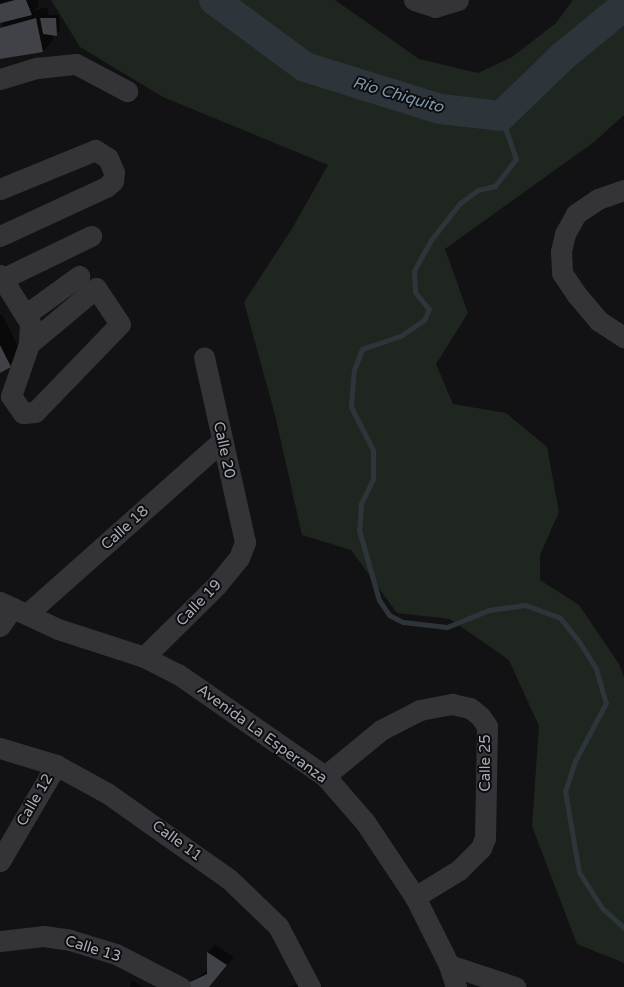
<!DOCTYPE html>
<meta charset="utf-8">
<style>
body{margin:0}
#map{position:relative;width:624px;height:987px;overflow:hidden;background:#121214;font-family:"Varela Round",sans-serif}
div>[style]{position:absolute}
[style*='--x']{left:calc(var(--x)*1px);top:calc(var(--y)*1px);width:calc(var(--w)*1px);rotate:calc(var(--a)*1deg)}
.green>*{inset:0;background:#1f2620}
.shadow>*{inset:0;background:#0007}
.stream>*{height:5px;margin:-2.5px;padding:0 2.5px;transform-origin:2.5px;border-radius:2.5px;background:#2d353b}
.river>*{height:30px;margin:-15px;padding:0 15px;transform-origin:15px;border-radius:15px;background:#2d353b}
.building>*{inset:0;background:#414247}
.minor>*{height:21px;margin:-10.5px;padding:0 10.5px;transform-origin:10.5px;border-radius:10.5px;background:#343438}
span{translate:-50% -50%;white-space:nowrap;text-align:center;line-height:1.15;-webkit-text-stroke:4px #0d0d0f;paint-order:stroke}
.street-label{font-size:15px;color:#a5a9b3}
.water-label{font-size:16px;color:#7e97ac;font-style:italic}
</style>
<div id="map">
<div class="green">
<i style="clip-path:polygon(51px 0,335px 0,419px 59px,478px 73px,512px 57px,556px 23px,573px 0,624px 0,624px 115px,594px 142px,445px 249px,468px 313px,436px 364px,453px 404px,506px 413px,547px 447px,559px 512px,540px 555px,540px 580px,579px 605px,619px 664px,624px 677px,624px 963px,577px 944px,532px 826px,539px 726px,509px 660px,450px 619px,397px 613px,351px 550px,302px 535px,275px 415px,244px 302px,293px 227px,328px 165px,163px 97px,80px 47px)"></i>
</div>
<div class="shadow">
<i style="clip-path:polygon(0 0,37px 0,39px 6px,33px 11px,47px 7px,49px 15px,59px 15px,60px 31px,53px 34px,54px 39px,43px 51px,0 58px,3px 21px,0 22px)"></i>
<i style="clip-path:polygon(2px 314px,22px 355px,0 371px,0 315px)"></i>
<i style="clip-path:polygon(215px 945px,234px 957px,209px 987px,192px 987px,188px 984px,208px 970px,208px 952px)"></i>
<i style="clip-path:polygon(132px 980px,143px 987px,130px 987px)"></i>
<i style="clip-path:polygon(299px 983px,302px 987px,289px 987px)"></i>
</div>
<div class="stream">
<i style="--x:501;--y:116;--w:46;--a:70.8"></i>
<i style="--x:516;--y:159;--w:34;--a:128"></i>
<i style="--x:495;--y:186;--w:17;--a:167"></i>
<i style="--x:478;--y:190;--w:22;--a:144"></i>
<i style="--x:460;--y:203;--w:47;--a:128.1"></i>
<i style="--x:431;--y:240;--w:35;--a:119"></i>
<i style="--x:414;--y:271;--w:21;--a:87"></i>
<i style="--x:415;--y:292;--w:22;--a:51"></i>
<i style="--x:429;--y:309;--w:12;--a:114"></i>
<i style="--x:424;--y:320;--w:29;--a:146"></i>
<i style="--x:400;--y:336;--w:40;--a:161.1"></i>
<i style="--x:362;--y:349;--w:22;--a:111"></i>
<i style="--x:354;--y:370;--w:37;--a:95"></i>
<i style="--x:351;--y:407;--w:48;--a:62.9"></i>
<i style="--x:373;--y:450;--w:29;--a:90"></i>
<i style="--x:373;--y:479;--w:28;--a:116"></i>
<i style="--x:361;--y:504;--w:26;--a:94"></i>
<i style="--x:359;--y:530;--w:73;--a:74.1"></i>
<i style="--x:379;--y:600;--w:18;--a:56"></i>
<i style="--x:389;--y:615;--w:16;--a:27"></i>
<i style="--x:403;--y:622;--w:44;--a:6.5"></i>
<i style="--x:447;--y:627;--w:45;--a:-22"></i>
<i style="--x:489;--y:610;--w:36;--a:-8"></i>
<i style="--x:525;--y:605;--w:37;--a:20"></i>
<i style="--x:560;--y:618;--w:32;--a:51"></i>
<i style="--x:580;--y:643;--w:31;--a:58"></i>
<i style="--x:596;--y:669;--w:35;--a:74"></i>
<i style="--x:606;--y:703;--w:66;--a:118.1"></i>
<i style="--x:575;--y:761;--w:32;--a:108"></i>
<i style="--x:565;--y:791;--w:82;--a:80.2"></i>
<i style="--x:579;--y:872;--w:43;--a:57.4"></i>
<i style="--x:602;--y:908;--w:30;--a:42"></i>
</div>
<div class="river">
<i style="--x:214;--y:0;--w:113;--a:36.4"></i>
<i style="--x:305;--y:67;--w:141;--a:17.3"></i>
<i style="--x:440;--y:109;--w:61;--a:6.5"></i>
<i style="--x:501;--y:116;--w:85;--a:-44"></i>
<i style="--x:562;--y:57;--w:80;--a:-39.4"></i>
</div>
<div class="building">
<i style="clip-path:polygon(15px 0,26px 0,32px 15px,0 23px,0 4px)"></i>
<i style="clip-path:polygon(36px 18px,43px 52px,0 59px,0 28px)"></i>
<i style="clip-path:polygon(40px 18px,56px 18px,57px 36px,43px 34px)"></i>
<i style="clip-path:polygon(0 345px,11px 367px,0 373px)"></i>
<i style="clip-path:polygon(207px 952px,227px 965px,209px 987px,190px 987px,186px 984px,207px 974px)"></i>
</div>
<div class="minor">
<i style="--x:414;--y:0;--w:22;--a:18"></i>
<i style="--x:435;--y:7;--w:24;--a:-17"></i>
<i style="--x:0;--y:79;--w:39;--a:-17"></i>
<i style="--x:37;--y:68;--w:39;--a:-6"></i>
<i style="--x:76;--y:64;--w:58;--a:27.9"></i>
<i style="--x:0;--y:189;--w:103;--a:-22.3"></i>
<i style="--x:95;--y:150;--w:15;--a:32"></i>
<i style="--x:108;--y:158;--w:15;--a:67"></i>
<i style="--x:114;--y:172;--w:9;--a:96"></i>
<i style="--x:113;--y:181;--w:9;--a:139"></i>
<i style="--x:106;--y:187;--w:117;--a:155.2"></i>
<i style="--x:624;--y:190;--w:28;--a:161"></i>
<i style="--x:598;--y:199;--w:27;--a:146"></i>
<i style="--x:576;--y:214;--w:23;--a:119"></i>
<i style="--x:565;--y:234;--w:18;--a:103"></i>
<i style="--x:561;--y:252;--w:21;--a:87"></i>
<i style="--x:562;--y:273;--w:27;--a:56"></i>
<i style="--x:577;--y:295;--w:34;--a:50"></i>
<i style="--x:599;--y:321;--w:30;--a:33"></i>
<i style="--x:0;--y:275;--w:57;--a:58"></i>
<i style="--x:30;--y:323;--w:21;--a:93"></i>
<i style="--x:29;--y:344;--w:55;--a:109.1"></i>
<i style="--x:11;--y:396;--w:21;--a:55"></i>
<i style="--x:23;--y:413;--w:12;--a:-5"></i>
<i style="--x:35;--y:412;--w:122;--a:-46"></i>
<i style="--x:120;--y:324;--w:43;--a:-123.7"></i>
<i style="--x:96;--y:288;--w:87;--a:140.1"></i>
<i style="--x:2;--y:279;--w:99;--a:-25.8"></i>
<i style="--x:25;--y:315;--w:67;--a:-35.8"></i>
<i style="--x:0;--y:602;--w:64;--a:25"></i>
<i style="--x:58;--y:629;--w:90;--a:18"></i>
<i style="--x:144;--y:657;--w:38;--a:27"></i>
<i style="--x:178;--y:674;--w:179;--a:34.8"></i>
<i style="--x:325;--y:776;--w:61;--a:49"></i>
<i style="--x:365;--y:822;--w:90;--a:56.3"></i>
<i style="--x:415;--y:897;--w:76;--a:63.4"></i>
<i style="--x:449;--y:965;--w:23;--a:72"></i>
<i style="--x:27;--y:614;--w:261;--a:-41.6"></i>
<i style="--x:0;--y:626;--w:22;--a:-56"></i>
<i style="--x:144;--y:657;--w:101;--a:-44.6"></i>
<i style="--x:216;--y:586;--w:36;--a:-51"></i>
<i style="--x:239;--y:558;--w:17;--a:-69"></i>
<i style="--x:245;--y:542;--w:189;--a:-102.5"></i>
<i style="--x:0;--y:748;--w:59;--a:16.9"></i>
<i style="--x:56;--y:765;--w:58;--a:28.8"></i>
<i style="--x:107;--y:793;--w:149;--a:35.2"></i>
<i style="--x:229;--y:879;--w:68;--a:43.8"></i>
<i style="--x:278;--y:926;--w:69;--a:62.3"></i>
<i style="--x:325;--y:776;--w:72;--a:-39.4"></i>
<i style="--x:381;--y:730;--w:44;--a:-27.1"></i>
<i style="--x:420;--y:710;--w:33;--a:-11"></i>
<i style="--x:452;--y:704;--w:18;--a:13"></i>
<i style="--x:470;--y:708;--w:13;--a:39"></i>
<i style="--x:480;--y:716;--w:12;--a:55"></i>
<i style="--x:487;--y:726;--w:112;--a:91"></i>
<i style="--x:485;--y:838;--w:11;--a:112"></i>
<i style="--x:481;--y:848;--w:31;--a:135"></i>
<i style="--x:459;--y:870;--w:52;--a:148.5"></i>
<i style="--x:0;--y:861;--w:111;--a:-59.7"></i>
<i style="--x:0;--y:941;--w:43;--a:-6.6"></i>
<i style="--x:43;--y:936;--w:27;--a:8"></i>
<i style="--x:70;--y:940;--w:48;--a:16.9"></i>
<i style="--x:116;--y:954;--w:72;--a:27.3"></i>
<i style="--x:449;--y:965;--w:70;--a:18.4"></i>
</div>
<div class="street-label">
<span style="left:224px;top:450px;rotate:78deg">Calle 20</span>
<span style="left:125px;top:528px;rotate:-42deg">Calle 18</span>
<span style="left:199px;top:603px;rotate:-46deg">Calle 19</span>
<span style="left:262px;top:734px;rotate:36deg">Avenida La Esperanza</span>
<span style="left:486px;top:763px;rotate:-90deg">Calle 25</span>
<span style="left:35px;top:800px;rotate:-60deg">Calle 12</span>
<span style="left:177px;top:841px;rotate:36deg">Calle 11</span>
<span style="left:93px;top:949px;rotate:17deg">Calle 13</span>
</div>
<div class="water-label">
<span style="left:398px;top:95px;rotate:16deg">Río Chiquito</span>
</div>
</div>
